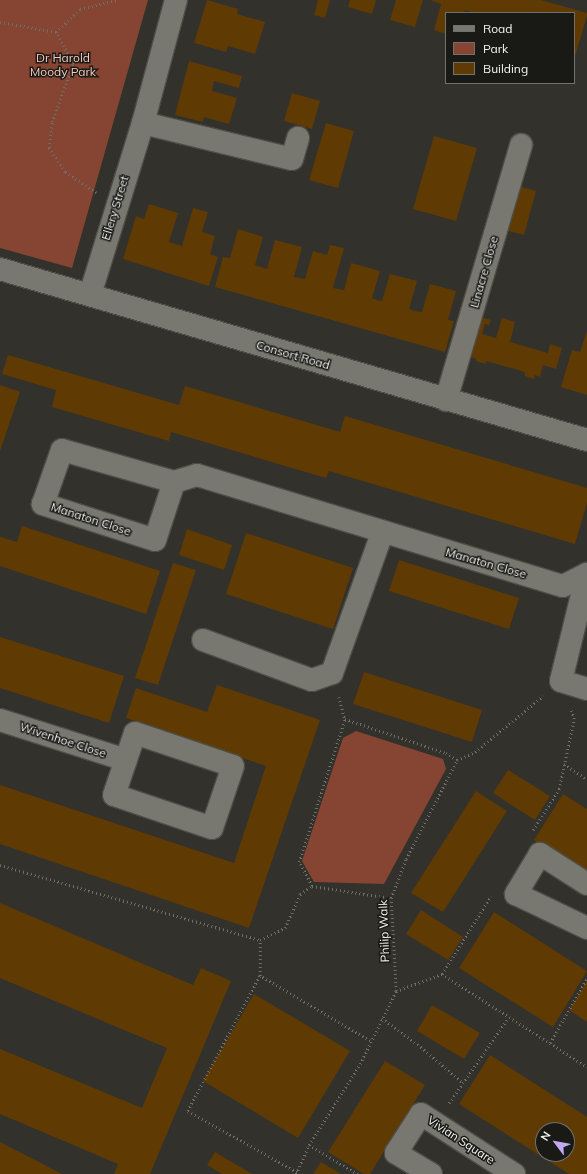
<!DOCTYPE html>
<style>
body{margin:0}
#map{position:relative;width:587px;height:1174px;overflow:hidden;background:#32312b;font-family:Mulish,sans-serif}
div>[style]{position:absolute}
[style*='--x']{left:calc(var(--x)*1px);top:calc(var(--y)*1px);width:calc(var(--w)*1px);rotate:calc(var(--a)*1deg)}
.green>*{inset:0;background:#864532}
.building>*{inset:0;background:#5f3b03}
.path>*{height:2.5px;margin-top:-1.25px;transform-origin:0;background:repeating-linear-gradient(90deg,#6f6e68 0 1px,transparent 0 4px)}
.roads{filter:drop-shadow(1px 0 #4e4e48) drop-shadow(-1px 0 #4e4e48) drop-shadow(0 1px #4e4e48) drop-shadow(0 -1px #4e4e48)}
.minor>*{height:22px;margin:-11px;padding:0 11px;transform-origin:11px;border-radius:11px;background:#787871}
.tertiary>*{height:22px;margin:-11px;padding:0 11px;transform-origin:11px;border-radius:11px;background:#787871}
span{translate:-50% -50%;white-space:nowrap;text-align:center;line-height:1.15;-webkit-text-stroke:3px #191916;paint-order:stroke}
.park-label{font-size:12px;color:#f7ccbf}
.street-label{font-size:12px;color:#f5f5f0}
.legend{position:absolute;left:445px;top:12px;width:130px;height:72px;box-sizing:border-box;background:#191916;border:1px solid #71716d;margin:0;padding:5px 7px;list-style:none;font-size:12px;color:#f5f5f0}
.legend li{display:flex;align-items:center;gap:8px;height:20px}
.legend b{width:20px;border:1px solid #71716d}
.north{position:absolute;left:535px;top:1122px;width:40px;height:40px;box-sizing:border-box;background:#191916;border:1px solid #71716d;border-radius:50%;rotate:302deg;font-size:11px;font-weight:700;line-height:16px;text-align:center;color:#f5f5f0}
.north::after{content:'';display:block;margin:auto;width:14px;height:18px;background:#c1a8f3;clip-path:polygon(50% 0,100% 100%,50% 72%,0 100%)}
</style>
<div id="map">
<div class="green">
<i style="clip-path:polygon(0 0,148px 0,72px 268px,0 248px)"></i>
<i style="clip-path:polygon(356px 731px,443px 759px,446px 769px,384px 884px,314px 882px,302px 861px,343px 738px)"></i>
</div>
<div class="building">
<i style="clip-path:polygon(207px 0,238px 9px,237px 14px,265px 22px,255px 54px,228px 46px,226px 52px,194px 43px)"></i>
<i style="clip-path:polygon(318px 0,330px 0,325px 18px,314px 15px)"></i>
<i style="clip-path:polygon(350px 0,376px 0,372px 14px,348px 7px)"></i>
<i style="clip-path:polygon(396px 0,423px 0,415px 27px,390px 20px)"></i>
<i style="clip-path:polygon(430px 0,541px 0,587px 13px,587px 16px,574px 60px,574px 13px,474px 13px,465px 10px,464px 13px,446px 13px,446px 34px,434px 30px,441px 4px)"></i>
<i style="clip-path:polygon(189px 61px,242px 76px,239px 88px,214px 81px,212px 91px,237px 98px,229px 124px,204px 117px,203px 122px,175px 115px)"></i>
<i style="clip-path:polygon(292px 93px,320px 101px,312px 129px,284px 121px)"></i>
<i style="clip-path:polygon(326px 123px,354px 131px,338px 188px,309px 180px)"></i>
<i style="clip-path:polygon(434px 136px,477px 148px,456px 221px,413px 209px)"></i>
<i style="clip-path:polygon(517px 186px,536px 191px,524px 235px,504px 230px)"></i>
<i style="clip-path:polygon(149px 204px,178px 213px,169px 242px,182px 246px,193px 208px,208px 212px,202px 232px,215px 236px,210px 254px,218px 257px,209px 286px,123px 259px,136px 216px,144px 219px)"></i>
<i style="clip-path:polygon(238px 229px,263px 237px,255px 265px,267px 269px,275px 240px,302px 247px,294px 277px,305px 279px,313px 251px,327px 255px,330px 245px,344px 248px,333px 288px,344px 290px,351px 263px,380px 271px,372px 298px,377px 300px,382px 301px,390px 274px,417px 281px,409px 309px,415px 311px,422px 312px,430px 284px,456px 291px,448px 320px,454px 321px,445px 352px,215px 287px,223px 257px,230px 258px)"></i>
<i style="clip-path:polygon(472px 314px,491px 320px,489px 325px,485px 324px,482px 334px,496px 338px,502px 318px,515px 322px,510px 342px,548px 353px,550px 344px,562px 348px,556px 369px,543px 365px,540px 377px,535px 375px,534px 379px,525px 376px,525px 373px,522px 371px,486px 361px,486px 364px,476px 361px,476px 359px,471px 357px,475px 345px,464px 341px)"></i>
<i style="clip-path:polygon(587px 331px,587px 395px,561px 387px,572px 350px,580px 352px)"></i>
<i style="clip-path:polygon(8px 355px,179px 405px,185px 386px,340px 432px,345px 416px,587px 488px,587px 503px,575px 544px,329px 471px,326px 478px,171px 432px,169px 441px,52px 407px,56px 390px,2px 374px)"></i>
<i style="clip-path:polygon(0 385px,20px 392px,0 451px)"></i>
<i style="clip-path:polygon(22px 526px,160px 571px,146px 614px,0 566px,0 537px,17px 542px)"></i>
<i style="clip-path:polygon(187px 529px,232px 545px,224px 570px,179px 555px)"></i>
<i style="clip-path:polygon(246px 533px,353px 568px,333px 629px,226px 594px)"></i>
<i style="clip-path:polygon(399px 560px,519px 598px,509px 629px,389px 591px)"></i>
<i style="clip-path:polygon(173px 563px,196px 570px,158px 685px,135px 678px)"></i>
<i style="clip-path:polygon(0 637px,124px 676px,109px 723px,0 688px)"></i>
<i style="clip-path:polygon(364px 672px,482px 710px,472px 742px,353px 704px)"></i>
<i style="clip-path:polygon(217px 685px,320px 720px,249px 928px,0 844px,0 785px,234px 863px,266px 766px,126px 718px,136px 688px,207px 712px)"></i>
<i style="clip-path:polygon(508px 770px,550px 796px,535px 820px,493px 793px)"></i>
<i style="clip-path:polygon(476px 791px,507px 811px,443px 912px,411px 893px)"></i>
<i style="clip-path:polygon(563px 794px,587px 809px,587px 873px,534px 840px)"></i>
<i style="clip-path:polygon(0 903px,193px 985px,201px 968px,231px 981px,150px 1174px,114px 1174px,118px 1164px,0 1114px,0 1049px,142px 1108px,167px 1048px,0 978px)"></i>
<i style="clip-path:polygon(421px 910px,463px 937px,448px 960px,406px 934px)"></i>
<i style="clip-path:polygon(494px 912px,587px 971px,553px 1027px,459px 968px)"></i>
<i style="clip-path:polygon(587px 981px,587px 1022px,569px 1010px)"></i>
<i style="clip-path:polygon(254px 994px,350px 1051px,298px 1138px,203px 1081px)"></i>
<i style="clip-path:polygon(432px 1005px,480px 1033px,464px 1059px,417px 1031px)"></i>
<i style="clip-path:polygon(evenodd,490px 1055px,587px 1117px,587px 1174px,569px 1174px,459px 1104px,490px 1055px,543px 1130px,567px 1130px,567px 1154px,543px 1154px,543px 1130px)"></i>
<i style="clip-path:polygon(385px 1061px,425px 1085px,370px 1174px,364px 1174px,328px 1152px)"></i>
<i style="clip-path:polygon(0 1142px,62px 1174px,0 1174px)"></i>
<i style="clip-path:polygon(215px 1152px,252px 1174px,222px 1174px,207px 1165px)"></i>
<i style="clip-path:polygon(321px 1162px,341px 1174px,313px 1174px)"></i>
</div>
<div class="path">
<i style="--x:0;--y:22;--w:57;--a:10.1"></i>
<i style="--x:96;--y:193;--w:37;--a:-146"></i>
<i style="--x:65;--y:172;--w:29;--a:-124"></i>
<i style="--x:49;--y:148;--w:26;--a:-83"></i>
<i style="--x:52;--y:122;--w:62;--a:-70.1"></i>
<i style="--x:73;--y:64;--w:36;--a:-118"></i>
<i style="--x:56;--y:32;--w:33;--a:-44"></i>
<i style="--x:80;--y:9;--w:37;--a:-14"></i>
<i style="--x:339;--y:697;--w:23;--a:75"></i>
<i style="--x:564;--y:764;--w:27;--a:33"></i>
<i style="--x:533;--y:830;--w:49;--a:-57.6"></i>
<i style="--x:559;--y:789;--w:72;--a:-77.9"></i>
<i style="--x:574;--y:719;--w:9;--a:-108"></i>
<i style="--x:0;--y:865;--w:271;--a:16.1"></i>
<i style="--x:312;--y:886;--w:27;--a:-118"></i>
<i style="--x:299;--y:862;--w:150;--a:-72.2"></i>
<i style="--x:345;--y:719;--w:107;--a:18.6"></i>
<i style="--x:446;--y:753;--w:13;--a:32"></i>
<i style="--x:442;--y:974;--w:128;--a:32.6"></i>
<i style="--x:550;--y:1043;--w:75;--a:-60.4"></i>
<i style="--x:260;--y:976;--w:153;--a:118.1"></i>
<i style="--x:188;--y:1111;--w:125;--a:29.2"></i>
<i style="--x:396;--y:991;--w:49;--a:-20.3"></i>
<i style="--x:442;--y:974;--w:92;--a:-57.9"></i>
<i style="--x:382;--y:1018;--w:49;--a:36.6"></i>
<i style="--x:421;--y:1047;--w:55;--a:40.6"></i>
<i style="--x:370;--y:1041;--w:128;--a:-149.4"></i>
<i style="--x:260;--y:976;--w:36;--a:-90"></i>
<i style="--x:260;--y:940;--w:28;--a:-26"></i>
<i style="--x:285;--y:928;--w:37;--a:-66"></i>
<i style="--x:300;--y:894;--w:14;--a:-34"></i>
<i style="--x:312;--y:886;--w:80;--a:8.6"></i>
<i style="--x:550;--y:1043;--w:44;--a:33"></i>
<i style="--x:449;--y:1103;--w:103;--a:-55.2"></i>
<i style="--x:309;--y:1145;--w:57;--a:30.6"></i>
<i style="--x:296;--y:1174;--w:32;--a:-66"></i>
<i style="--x:309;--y:1145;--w:96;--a:-57.8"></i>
<i style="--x:360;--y:1064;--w:81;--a:-63.7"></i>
<i style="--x:396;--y:991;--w:93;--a:-93.1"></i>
<i style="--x:391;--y:898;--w:42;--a:-69"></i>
<i style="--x:406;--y:859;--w:111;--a:-62.7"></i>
<i style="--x:457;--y:760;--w:20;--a:-24"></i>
<i style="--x:475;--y:752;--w:88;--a:-39.5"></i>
</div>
<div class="roads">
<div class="minor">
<i style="--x:143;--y:123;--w:153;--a:13.6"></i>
<i style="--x:292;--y:159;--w:22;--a:-74"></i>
<i style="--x:90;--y:295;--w:180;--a:-72.9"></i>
<i style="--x:143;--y:123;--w:127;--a:-75"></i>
<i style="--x:446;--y:400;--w:266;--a:-73.6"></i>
<i style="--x:174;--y:482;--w:61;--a:108.1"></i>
<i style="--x:155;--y:540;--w:118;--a:-162.2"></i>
<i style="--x:43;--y:504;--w:57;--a:-70.6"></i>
<i style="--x:62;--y:450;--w:116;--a:15.9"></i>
<i style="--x:174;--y:482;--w:24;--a:-17"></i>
<i style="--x:197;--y:475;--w:382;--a:16.9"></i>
<i style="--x:563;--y:586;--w:27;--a:-27"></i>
<i style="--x:587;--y:574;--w:110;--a:103.7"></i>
<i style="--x:561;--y:681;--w:27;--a:17"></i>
<i style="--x:203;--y:640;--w:116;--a:20.2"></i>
<i style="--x:312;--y:680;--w:21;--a:-19"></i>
<i style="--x:332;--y:673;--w:149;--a:-70.3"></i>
<i style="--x:0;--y:720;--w:132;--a:17.6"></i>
<i style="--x:135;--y:733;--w:103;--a:18.6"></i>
<i style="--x:233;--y:766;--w:65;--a:108.7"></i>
<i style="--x:212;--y:828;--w:103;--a:-161.4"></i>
<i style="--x:114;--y:795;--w:65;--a:-71.3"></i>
<i style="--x:587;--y:884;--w:56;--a:-147.4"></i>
<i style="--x:540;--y:854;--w:47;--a:121"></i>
<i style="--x:516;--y:894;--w:79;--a:25.6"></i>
<i style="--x:431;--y:1174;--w:41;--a:-149"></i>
<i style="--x:396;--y:1153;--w:46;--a:-57.3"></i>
<i style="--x:421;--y:1114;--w:111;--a:32.8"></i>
</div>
<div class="tertiary">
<i style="--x:0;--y:269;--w:611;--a:16.24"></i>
</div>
</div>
<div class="park-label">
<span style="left:63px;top:65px">Dr Harold<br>Moody Park</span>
</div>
<div class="street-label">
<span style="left:115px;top:208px;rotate:-73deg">Ellery Street</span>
<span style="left:484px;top:272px;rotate:-74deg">Linacre Close</span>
<span style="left:293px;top:355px;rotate:16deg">Consort Road</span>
<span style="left:91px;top:519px;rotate:18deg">Manaton Close</span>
<span style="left:486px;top:563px;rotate:16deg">Manaton Close</span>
<span style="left:63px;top:740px;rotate:18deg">Wivenhoe Close</span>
<span style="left:384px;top:931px;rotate:-92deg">Philip Walk</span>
<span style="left:461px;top:1140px;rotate:33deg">Vivian Square</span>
</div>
<ul class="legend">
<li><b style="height:5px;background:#787871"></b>Road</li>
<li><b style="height:11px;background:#864532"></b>Park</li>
<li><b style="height:11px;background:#5f3b03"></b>Building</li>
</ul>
<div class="north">N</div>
</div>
